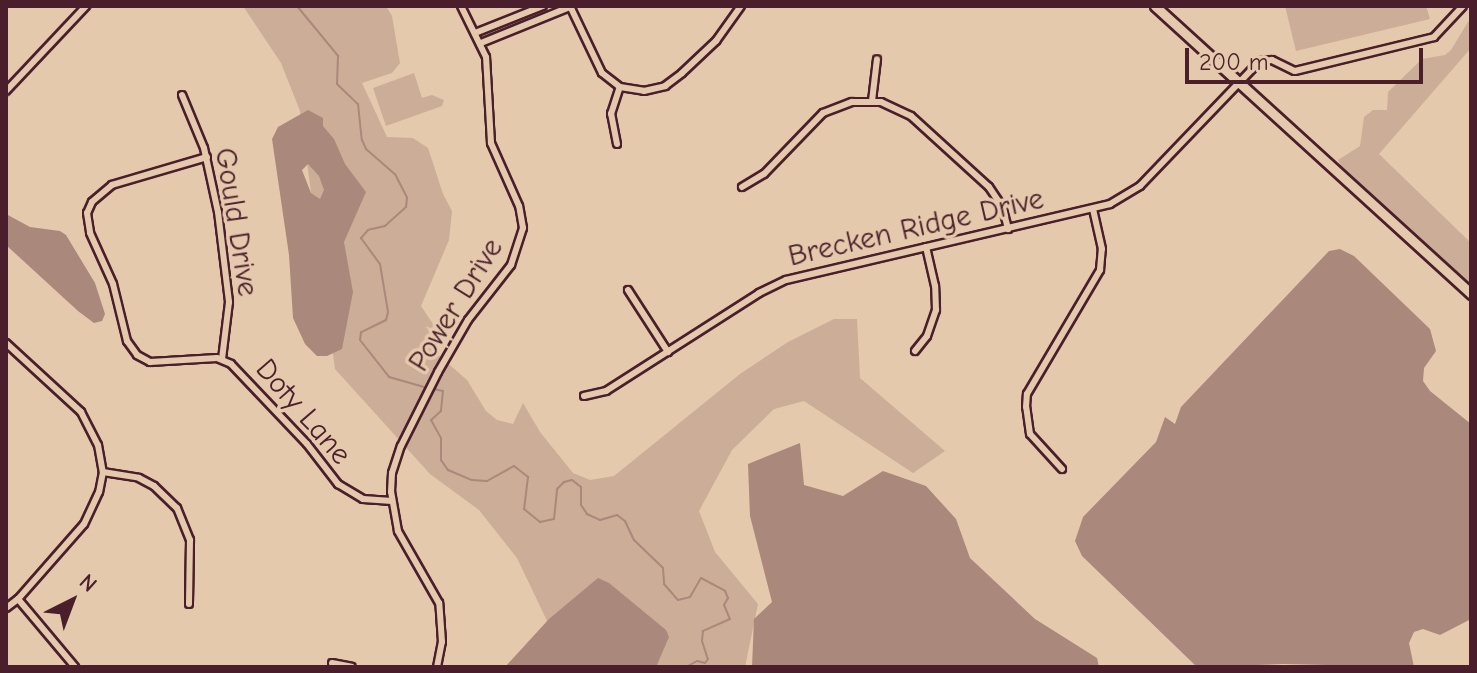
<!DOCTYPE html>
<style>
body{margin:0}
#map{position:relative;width:1477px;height:673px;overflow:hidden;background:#e5c9ac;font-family:"Comic Neue",sans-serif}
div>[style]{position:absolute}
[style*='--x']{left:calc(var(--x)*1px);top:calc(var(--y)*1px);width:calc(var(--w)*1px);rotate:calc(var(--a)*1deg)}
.green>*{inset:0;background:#ccad97}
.water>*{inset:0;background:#aa887b}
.stream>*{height:2px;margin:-1px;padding:0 1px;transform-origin:1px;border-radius:1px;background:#aa887b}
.roads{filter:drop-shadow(2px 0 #4a1f2b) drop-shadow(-2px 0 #4a1f2b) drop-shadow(0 2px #4a1f2b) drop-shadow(0 -2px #4a1f2b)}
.street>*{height:6px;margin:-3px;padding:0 3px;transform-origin:3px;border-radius:3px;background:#e5c9ac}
.secondary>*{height:9px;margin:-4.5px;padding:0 4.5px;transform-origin:4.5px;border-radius:4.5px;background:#e5c9ac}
span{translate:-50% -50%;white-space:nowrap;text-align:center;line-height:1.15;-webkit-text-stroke:7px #e5c9ac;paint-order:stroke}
.street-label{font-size:30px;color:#4a1f2b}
.frame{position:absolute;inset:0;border:8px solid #4a1f2b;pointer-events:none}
.north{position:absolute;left:32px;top:561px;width:80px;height:80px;-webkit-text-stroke:6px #e5c9ac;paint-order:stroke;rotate:42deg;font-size:22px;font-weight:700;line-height:32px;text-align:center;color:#4a1f2b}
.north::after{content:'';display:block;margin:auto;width:28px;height:36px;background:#4a1f2b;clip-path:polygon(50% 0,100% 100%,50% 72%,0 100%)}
.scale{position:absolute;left:1185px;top:48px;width:238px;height:36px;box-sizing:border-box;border:4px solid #4a1f2b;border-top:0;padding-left:10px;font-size:24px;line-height:28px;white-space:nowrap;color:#4a1f2b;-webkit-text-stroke:6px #e5c9ac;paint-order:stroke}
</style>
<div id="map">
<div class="green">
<i style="clip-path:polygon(243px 6px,386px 6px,392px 16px,400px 63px,392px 73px,362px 83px,387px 137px,413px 138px,428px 148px,443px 194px,452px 211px,449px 240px,421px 306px,437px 330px,435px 352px,467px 380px,486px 411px,497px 420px,513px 424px,523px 403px,540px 432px,573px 473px,590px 480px,614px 476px,740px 374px,788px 342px,834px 319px,857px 319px,860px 378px,945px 451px,913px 473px,804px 401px,774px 409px,732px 450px,699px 511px,715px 552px,758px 604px,745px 667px,577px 667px,559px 646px,517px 558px,479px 510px,430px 474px,335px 369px,300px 111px,281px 63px)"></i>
<i style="clip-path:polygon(1285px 6px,1426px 6px,1430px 19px,1296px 51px)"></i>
<i style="clip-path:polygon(1471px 17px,1471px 48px,1379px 154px,1471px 243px,1471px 288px,1344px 172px,1338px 160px,1360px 146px,1364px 117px,1373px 110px,1387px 110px,1388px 92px,1422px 59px,1445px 55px,1451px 50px)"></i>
<i style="clip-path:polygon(414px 73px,422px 98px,432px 95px,444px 100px,442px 106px,386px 126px,373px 88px)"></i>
</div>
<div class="water">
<i style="clip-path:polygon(evenodd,308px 110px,323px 118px,323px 126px,334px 139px,345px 164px,366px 192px,344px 242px,353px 292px,342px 349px,327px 356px,317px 356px,305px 344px,293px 318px,289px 255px,272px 139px,278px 127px,308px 110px,308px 164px,319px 176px,324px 190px,320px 199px,311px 193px,302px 170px,308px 164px)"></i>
<i style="clip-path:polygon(6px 214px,30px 227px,60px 231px,66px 235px,95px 283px,105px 314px,102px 321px,94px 323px,78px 311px,6px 245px)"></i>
<i style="clip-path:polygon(1340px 249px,1354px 256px,1430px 329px,1436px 351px,1424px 368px,1423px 381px,1430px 391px,1471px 424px,1471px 619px,1440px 635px,1423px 629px,1414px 632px,1409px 643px,1414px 667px,1283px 664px,1197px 667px,1082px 556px,1075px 541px,1083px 517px,1156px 442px,1165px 417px,1175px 424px,1181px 407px,1329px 251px)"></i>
<i style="clip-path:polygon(800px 443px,804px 485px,843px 496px,883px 471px,926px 486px,956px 519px,970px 558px,1035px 619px,1097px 658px,1099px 667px,752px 667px,754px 619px,772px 602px,750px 516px,748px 464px)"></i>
<i style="clip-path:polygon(598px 578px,609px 583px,666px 630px,669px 637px,656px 667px,505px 667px,549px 619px)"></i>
</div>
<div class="stream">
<i style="--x:297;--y:6;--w:65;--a:50.6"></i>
<i style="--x:338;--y:56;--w:28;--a:92"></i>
<i style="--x:337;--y:84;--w:29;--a:44"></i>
<i style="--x:358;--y:104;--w:36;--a:84"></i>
<i style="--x:362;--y:140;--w:10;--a:66"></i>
<i style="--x:366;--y:149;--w:38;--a:41"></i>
<i style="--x:395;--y:174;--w:27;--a:63"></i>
<i style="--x:407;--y:198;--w:9;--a:96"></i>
<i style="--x:406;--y:207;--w:28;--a:138"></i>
<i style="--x:385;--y:226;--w:17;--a:167"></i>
<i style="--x:368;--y:230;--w:11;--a:131"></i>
<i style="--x:361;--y:238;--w:32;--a:54"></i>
<i style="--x:380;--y:264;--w:49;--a:80.5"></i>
<i style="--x:388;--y:312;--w:8;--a:104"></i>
<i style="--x:386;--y:320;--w:28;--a:154"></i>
<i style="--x:361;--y:332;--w:8;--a:97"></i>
<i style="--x:360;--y:340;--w:47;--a:51.9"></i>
<i style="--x:389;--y:377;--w:41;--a:15.8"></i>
<i style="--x:434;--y:389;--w:9;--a:13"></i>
<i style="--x:443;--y:391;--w:20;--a:96"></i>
<i style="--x:441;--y:411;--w:13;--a:138"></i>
<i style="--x:431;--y:420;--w:21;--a:61"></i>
<i style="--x:441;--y:438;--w:22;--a:90"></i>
<i style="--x:441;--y:460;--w:12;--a:55"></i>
<i style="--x:448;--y:470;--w:26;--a:23"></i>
<i style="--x:472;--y:480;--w:15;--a:4"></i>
<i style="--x:487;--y:481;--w:31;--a:-29"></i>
<i style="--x:514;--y:466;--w:18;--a:38"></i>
<i style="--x:528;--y:477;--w:32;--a:97"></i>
<i style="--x:524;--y:509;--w:21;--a:39"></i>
<i style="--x:540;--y:522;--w:14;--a:-12"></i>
<i style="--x:554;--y:519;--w:30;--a:-84"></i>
<i style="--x:557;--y:489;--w:10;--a:-45"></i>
<i style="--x:564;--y:482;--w:8;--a:-14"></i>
<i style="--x:572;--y:480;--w:11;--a:38"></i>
<i style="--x:581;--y:487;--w:18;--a:90"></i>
<i style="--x:581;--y:505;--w:11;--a:56"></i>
<i style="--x:587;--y:514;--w:14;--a:25"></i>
<i style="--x:600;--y:520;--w:18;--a:-16"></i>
<i style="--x:617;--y:515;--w:10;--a:37"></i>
<i style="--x:625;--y:521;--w:21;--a:65"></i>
<i style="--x:634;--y:540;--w:40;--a:44"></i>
<i style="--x:663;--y:568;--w:16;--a:86"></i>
<i style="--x:664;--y:584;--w:21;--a:49"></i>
<i style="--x:678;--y:600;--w:12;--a:-14"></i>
<i style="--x:690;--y:597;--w:22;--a:-60"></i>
<i style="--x:701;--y:578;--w:27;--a:28"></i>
<i style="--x:725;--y:591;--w:8;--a:67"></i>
<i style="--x:728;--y:598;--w:8;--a:120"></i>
<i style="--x:724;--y:605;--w:15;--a:67"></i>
<i style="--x:730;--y:619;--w:30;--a:156"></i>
<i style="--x:703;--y:631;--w:10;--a:96"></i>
<i style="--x:702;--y:641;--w:19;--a:72"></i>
<i style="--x:708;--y:659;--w:5;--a:127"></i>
<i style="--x:705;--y:663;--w:8;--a:-166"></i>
<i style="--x:697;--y:661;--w:13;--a:151"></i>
</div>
<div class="roads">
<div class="street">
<i style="--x:570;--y:6;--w:74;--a:64.5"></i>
<i style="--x:602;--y:73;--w:23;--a:38"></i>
<i style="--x:620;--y:87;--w:24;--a:9"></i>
<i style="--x:644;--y:91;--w:22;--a:-13"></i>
<i style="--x:665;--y:86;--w:21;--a:-37"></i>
<i style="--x:682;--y:73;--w:47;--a:-43.3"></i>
<i style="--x:716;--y:41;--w:43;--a:-54.5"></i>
<i style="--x:475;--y:33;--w:73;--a:-21.7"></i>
<i style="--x:481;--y:43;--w:98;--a:-22.1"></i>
<i style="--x:6;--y:91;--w:117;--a:-46.7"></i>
<i style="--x:182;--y:95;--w:57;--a:67.5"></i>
<i style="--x:204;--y:148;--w:66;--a:77.7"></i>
<i style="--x:218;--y:212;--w:91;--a:83"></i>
<i style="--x:229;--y:302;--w:57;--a:97"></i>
<i style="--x:872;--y:101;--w:42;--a:-83.2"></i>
<i style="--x:617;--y:144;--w:31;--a:-101"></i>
<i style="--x:611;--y:114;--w:28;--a:-72"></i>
<i style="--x:207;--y:157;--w:99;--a:163.6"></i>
<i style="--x:112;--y:185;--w:26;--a:140"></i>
<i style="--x:92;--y:202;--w:12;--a:114"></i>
<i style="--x:87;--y:213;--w:20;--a:81"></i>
<i style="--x:90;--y:233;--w:56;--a:65.7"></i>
<i style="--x:113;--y:284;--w:59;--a:76.2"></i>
<i style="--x:127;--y:341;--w:17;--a:54"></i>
<i style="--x:137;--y:355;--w:15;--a:28"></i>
<i style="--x:150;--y:362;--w:67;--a:-3.4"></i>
<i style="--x:217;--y:358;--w:15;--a:23"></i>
<i style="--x:231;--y:364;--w:110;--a:46.5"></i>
<i style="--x:307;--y:444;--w:51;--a:52.2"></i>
<i style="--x:338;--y:484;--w:29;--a:31"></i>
<i style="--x:363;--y:499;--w:29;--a:4"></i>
<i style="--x:742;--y:187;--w:26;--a:-31"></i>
<i style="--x:764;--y:174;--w:85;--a:-46"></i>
<i style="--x:823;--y:113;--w:31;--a:-21"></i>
<i style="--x:852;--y:102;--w:29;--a:0"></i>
<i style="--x:881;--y:102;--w:33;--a:25"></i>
<i style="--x:911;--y:116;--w:105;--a:42.3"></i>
<i style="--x:989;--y:187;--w:23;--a:56"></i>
<i style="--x:1002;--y:206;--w:24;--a:75"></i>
<i style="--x:628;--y:290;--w:74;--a:57.2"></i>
<i style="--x:6;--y:343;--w:102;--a:42.6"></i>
<i style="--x:81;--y:412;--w:37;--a:63"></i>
<i style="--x:98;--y:445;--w:27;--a:80"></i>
<i style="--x:103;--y:472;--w:20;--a:101"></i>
<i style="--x:99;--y:492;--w:35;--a:115"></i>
<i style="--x:84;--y:524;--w:100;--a:131.3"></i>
<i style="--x:18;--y:599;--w:15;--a:143"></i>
<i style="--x:915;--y:351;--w:19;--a:-51"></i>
<i style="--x:927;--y:336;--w:28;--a:-71"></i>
<i style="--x:936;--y:310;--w:24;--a:-92"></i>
<i style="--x:935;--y:286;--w:40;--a:-103"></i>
<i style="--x:584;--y:396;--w:23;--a:-13"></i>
<i style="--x:606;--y:391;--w:182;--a:-32.6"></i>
<i style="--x:759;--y:293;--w:30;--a:-26"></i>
<i style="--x:786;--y:280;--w:333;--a:-13.2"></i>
<i style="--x:1110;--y:204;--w:35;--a:-31"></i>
<i style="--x:1140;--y:186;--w:173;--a:-46.2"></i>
<i style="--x:1260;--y:61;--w:12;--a:-5"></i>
<i style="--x:1272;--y:60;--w:25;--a:26"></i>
<i style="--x:1295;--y:71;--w:143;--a:-13.7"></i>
<i style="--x:1434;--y:37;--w:42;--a:-46.9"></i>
<i style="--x:1062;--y:469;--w:47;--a:-132.4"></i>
<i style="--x:1030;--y:434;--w:27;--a:-98"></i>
<i style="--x:1026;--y:407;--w:13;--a:-86"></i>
<i style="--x:1027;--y:394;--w:144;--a:-59.5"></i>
<i style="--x:1100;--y:270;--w:21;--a:-85"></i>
<i style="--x:1102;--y:249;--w:41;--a:-102.7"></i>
<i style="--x:103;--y:472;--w:36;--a:9"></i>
<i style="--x:139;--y:478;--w:17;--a:28"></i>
<i style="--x:154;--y:486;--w:32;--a:44"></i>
<i style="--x:177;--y:508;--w:35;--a:68"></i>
<i style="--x:190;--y:540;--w:64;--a:90.9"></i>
<i style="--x:18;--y:599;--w:89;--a:50"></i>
<i style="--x:332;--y:663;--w:20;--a:11"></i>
<i style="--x:437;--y:667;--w:25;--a:-79"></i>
<i style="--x:442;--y:642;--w:39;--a:-94"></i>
<i style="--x:439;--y:603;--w:83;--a:-119.7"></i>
<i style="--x:398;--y:531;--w:40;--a:-100"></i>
<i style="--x:391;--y:492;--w:19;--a:-87"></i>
<i style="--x:392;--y:473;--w:28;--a:-72"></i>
<i style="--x:401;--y:446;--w:83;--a:-63.4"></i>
<i style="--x:438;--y:372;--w:60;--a:-60"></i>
<i style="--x:468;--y:320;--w:70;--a:-52"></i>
<i style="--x:511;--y:265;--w:39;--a:-72"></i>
<i style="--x:523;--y:228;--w:22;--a:-100"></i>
<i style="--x:519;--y:206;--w:69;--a:-114"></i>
<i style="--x:491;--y:143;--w:86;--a:-93.3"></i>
<i style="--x:486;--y:57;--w:57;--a:-116.1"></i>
</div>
<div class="secondary">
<i style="--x:1155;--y:6;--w:428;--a:42.3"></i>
</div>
</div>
<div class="street-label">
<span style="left:236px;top:222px;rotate:81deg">Gould Drive</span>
<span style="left:916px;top:228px;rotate:-13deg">Brecken Ridge Drive</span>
<span style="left:456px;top:305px;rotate:-58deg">Power Drive</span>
<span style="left:303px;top:412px;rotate:49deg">Doty Lane</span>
</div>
<div class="frame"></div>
<div class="north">N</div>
<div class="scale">200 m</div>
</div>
